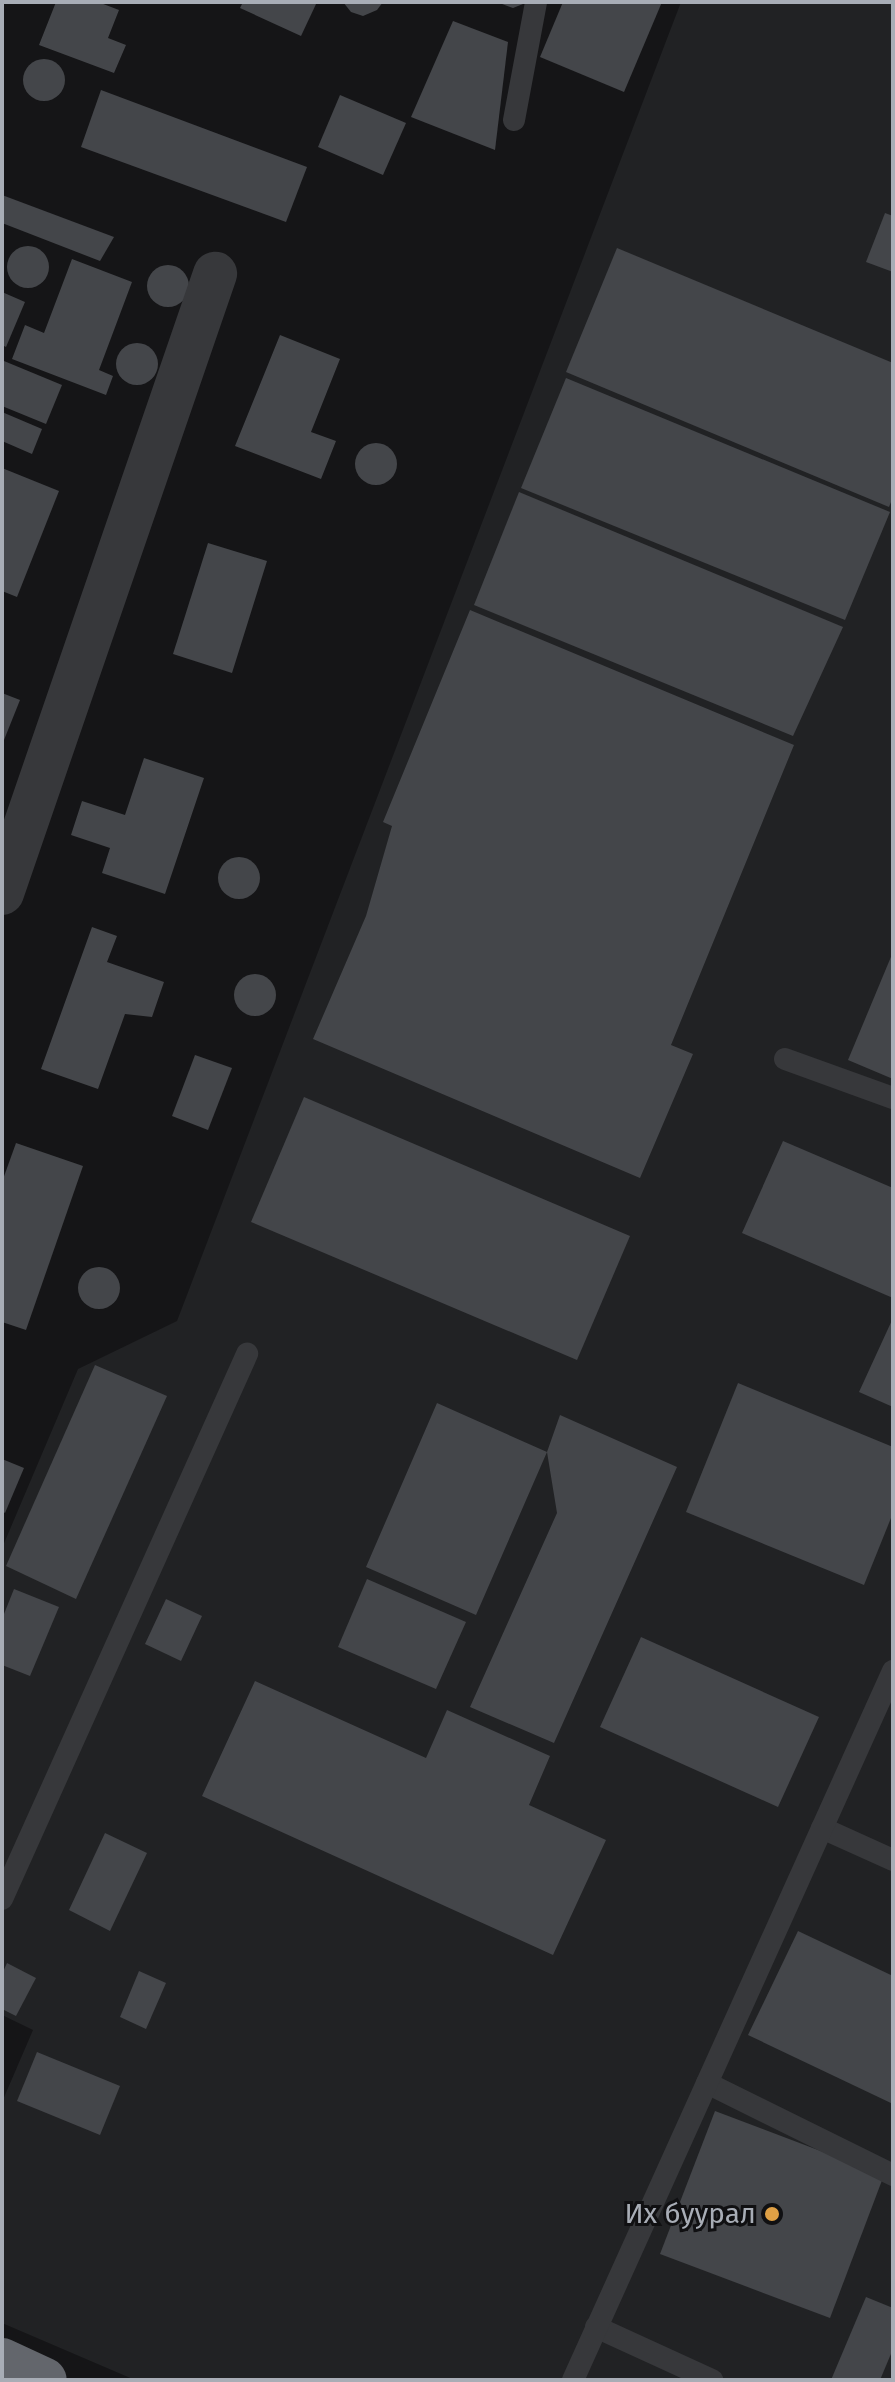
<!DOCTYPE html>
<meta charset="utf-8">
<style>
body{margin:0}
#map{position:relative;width:895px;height:2382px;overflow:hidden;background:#151517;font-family:"Fira Sans",sans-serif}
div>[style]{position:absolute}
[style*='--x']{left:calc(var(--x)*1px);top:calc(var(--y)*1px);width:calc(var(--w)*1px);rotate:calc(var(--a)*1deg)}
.built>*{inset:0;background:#212224}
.building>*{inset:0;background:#44464a}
.round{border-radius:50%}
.lane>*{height:22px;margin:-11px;padding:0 11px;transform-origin:11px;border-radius:11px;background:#37383b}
.street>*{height:44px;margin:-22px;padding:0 22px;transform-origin:22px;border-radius:22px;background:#37383b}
.highway>*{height:44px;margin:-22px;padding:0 22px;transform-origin:22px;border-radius:22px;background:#63666c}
.dots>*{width:22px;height:22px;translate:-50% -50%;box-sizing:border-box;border:4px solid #101012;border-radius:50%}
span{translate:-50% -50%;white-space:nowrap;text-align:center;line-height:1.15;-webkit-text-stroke:6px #101012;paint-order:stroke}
.poi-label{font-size:28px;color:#a8adb6}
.right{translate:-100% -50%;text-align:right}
.frame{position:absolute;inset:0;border:4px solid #a8adb6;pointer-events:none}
</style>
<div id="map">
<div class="built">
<i style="clip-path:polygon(681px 2px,893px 2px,893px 2380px,135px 2380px,2px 2323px,2px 2102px,33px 2030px,2px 2015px,2px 1548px,78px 1369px,177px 1321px)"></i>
</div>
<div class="building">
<i style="clip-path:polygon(56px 2px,98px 2px,119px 10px,108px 38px,126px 45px,114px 73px,39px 45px)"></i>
<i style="clip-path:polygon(243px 2px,317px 2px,301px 36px,240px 8px)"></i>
<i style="clip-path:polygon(343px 2px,383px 2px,377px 10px,363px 16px,351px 12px)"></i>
<i style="clip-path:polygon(497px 2px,528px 2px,513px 8px)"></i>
<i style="clip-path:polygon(563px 2px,662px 2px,624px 92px,540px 57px)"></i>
<i style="clip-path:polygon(453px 21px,508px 42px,495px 150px,411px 117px)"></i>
<i class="round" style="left:23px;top:59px;width:42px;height:42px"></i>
<i style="clip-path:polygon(101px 90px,307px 167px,286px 222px,81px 147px)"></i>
<i style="clip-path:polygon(340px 95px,406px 123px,383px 175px,318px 147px)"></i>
<i style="clip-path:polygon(2px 195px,114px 237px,100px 261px,2px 223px)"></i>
<i style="clip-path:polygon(885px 213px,893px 216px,893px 272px,866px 262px)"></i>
<i class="round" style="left:7px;top:246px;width:42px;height:42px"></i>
<i style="clip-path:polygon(617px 248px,893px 363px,893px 497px,889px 507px,566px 372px)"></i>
<i style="clip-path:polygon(72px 259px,132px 282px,99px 370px,113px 376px,106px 395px,12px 359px,25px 325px,44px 333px)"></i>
<i class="round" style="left:147px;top:265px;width:42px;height:42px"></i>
<i style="clip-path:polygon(2px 292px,25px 302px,6px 347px,2px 345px)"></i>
<i style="clip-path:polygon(280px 335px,340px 359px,311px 432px,336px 441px,321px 479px,235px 446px)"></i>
<i class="round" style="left:116px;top:343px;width:42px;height:42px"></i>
<i style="clip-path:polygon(4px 361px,62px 385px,46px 424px,2px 406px)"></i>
<i style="clip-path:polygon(566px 378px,890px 512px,845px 620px,521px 488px)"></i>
<i style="clip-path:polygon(2px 412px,42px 429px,32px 454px,2px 441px)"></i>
<i class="round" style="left:355px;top:443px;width:42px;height:42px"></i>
<i style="clip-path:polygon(2px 468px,59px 491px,17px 597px,2px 591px)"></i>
<i style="clip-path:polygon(519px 492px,843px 627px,793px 736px,474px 605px)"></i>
<i style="clip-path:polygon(208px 543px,267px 561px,232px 673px,173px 654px)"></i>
<i style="clip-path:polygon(470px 610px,794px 745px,671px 1045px,693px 1054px,640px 1178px,313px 1039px,366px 916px,392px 826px,383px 822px)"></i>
<i style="clip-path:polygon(2px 693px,20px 700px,2px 745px)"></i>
<i style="clip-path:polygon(144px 758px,204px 778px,165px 894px,102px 873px,110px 848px,71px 835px,82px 801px,125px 815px)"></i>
<i class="round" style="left:218px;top:857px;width:42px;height:42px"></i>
<i style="clip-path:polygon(92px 927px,117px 936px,107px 962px,164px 982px,152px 1017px,125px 1014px,98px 1089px,41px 1069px)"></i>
<i style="clip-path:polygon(893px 952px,893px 1079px,848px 1060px)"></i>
<i class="round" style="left:234px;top:974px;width:42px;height:42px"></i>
<i style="clip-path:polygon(195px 1055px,232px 1068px,208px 1130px,172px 1116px)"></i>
<i style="clip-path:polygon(304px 1097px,630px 1236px,577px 1360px,251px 1222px)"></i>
<i style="clip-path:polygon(783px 1141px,893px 1188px,893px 1298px,742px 1233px)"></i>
<i style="clip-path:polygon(16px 1143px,83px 1166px,26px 1330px,2px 1322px,2px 1182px)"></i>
<i class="round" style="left:78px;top:1267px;width:42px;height:42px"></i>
<i style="clip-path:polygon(893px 1318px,893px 1407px,859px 1392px)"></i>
<i style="clip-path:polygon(95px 1365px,167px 1396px,76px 1599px,6px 1566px)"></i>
<i style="clip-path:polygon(738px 1383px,893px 1447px,893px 1513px,864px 1585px,686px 1512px)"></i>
<i style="clip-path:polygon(437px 1403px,547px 1452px,560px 1415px,677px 1467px,554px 1743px,470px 1707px,557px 1513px,547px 1452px,476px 1615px,366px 1567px)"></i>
<i style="clip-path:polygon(2px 1459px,24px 1468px,5px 1513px,2px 1511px)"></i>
<i style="clip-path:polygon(367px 1579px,466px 1622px,436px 1689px,338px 1647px)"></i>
<i style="clip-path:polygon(14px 1589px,59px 1607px,30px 1676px,2px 1665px,2px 1619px)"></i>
<i style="clip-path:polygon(166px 1599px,202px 1616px,181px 1661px,145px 1644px)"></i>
<i style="clip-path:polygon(641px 1637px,819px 1717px,778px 1807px,600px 1727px)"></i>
<i style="clip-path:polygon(255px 1681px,426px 1758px,447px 1710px,550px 1756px,529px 1805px,606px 1840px,553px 1955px,202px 1796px)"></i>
<i style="clip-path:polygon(105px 1833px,147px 1853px,110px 1931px,69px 1910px)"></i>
<i style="clip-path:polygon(798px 1931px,893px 1976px,893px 2104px,748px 2035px)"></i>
<i style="clip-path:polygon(7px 1963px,36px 1978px,16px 2016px,2px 2009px,2px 1974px)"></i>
<i style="clip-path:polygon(139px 1971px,166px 1983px,146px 2029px,120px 2017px)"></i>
<i style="clip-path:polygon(37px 2052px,120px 2086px,100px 2135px,17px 2101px)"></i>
<i style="clip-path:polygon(715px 2111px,884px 2175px,830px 2318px,660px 2254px)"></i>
<i style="clip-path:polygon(866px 2297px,893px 2308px,893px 2349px,880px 2380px,831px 2380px)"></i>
</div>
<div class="lane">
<i style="--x:514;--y:120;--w:120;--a:-79.4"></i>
<i style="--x:785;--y:1059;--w:115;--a:19.9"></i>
<i style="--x:822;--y:1828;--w:78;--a:24.3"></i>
<i style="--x:2;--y:1899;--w:598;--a:-65.79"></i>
<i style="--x:707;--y:2083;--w:208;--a:26.3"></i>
<i style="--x:596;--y:2327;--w:128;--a:24.6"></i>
<i style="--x:573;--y:2380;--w:778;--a:-65.71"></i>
</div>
<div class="street">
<i style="--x:2;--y:893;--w:655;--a:-71.01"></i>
</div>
<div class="highway">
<i style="--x:2;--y:2360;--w:47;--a:24.9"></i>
</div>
<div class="dots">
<i style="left:772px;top:2214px;background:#dfa045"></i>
</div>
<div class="poi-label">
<span class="right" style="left:756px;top:2214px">Их буурал</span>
</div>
<div class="frame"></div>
</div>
